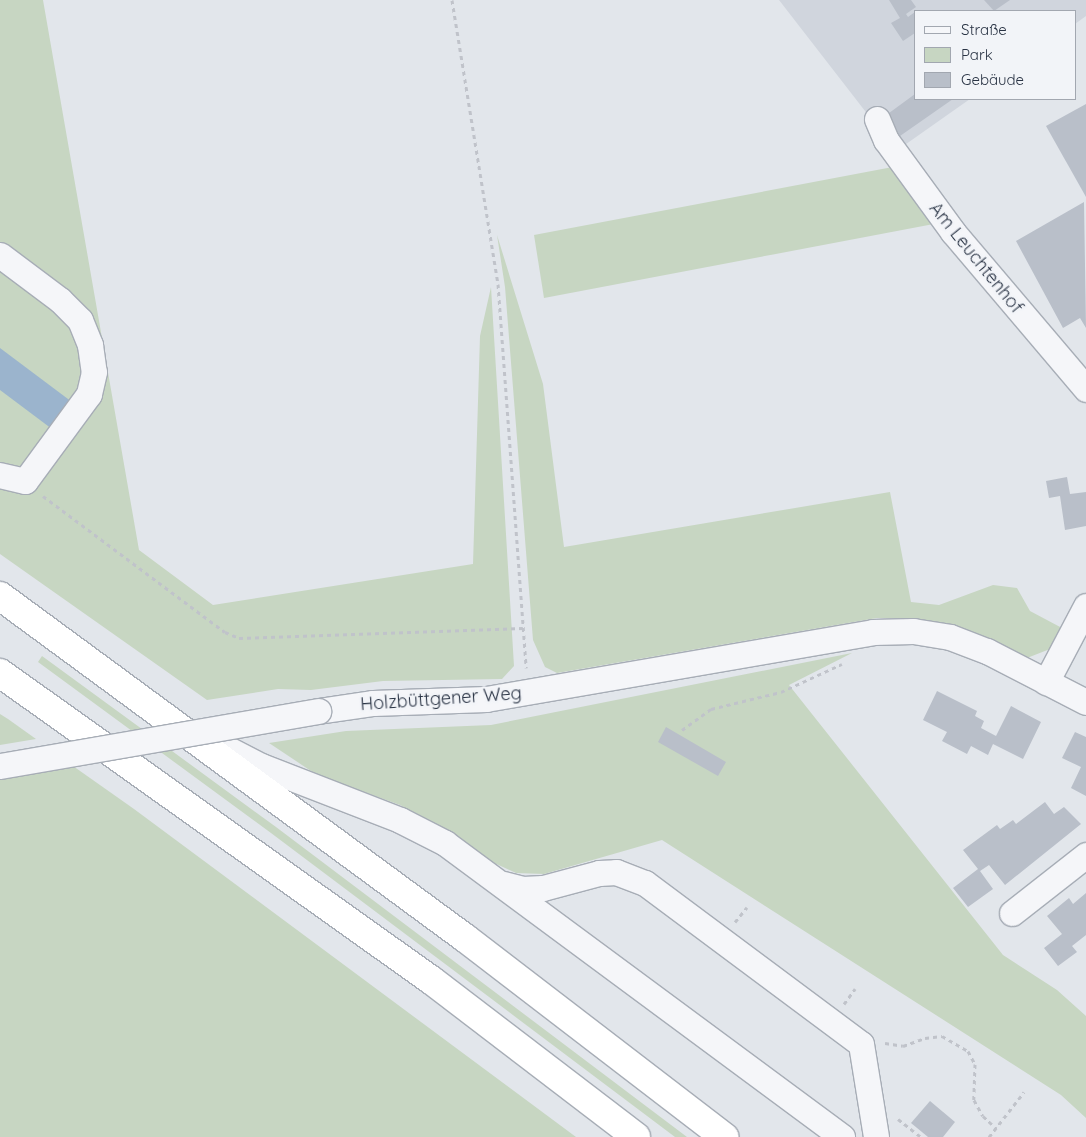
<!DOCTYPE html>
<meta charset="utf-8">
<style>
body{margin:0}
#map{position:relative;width:1086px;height:1137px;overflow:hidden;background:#e2e6eb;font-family:Quicksand,sans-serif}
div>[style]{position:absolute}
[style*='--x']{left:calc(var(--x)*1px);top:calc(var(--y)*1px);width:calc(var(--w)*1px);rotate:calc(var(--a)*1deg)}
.built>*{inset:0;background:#d0d5dd}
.green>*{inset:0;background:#c7d6c2}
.water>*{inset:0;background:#9bb4cd}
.building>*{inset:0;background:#b9bfc9}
.path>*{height:3px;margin-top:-1.5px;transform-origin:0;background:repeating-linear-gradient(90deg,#c0c3ca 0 4px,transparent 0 8px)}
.roads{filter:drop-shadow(1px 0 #a7adb6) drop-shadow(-1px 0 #a7adb6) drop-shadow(0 1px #a7adb6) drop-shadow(0 -1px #a7adb6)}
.minor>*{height:25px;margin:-12.5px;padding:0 12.5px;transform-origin:12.5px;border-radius:12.5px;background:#f5f6f9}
.highway>*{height:28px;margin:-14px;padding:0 14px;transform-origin:14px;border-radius:14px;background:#fff}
.bridges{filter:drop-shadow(1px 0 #a7adb6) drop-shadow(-1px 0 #a7adb6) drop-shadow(0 1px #a7adb6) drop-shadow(0 -1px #a7adb6)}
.minor-bridge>*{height:25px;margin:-12.5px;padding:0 12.5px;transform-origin:12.5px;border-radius:12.5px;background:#f5f6f9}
span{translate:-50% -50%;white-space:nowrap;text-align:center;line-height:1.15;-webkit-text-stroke:5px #f2f4f8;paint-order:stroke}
.street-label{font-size:18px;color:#293344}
.legend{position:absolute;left:914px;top:10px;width:162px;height:90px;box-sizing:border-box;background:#f2f4f8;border:1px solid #a2a7b0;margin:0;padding:6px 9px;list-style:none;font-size:15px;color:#293344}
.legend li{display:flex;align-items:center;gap:10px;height:25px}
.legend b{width:25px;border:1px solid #a2a7b0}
</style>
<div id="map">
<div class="built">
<i style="clip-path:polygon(779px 0,1086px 0,1086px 16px,1075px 24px,1075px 11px,915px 11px,915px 99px,970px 99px,899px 149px,872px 120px)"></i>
</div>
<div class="green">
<i style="clip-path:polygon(0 0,43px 0,139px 550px,213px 605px,473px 564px,480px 336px,491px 287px,514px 666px,502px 679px,383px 681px,311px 690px,278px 689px,207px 700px,0 554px)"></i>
<i style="clip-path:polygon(898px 166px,939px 223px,544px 298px,534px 235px)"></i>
<i style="clip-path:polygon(497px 235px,543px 384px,564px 547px,890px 492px,911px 602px,939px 605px,993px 585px,1017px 588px,1030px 611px,1062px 628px,1050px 649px,1027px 658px,953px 625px,913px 618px,877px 618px,557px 673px,545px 667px,533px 640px,505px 287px)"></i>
<i style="clip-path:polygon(852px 653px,789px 685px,1003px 955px,1057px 990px,1086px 1016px,1086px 1118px,1061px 1095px,662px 840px,544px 874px,516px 873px,492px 862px,447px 830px,400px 805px,317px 775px,269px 743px,346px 731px,491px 725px)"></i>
<i style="clip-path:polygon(42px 656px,276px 827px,687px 1137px,675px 1137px,271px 833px,38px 662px)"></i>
<i style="clip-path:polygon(0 714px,8px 719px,36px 739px,0 745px)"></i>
<i style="clip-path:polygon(73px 766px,134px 809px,576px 1137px,0 1137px,0 779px)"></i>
</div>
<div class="water">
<i style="clip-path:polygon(0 348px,72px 402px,52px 429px,0 390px)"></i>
</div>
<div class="building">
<i style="clip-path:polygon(889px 0,911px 0,916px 7px,906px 14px,908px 17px,915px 12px,915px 33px,903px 41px,891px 23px,900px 18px)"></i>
<i style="clip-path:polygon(984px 0,1010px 0,994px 11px)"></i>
<i style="clip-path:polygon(915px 94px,915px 99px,953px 99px,900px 136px,885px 116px)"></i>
<i style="clip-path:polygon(1086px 104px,1086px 197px,1046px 126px)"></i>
<i style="clip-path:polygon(1084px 202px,1086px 328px,1080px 318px,1063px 328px,1016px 241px)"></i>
<i style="clip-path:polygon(1067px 477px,1070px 494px,1086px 492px,1086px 526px,1065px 530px,1060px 496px,1049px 498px,1046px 481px)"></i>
<i style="clip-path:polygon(937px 691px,977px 711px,975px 716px,984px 721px,981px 728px,996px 736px,1011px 706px,1041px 722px,1023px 759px,993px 744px,988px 755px,971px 746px,967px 754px,942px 741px,947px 732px,923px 720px)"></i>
<i style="clip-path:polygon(666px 727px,726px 762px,718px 776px,658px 742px)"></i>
<i style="clip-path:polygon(1075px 732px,1086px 737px,1086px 796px,1071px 788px,1081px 767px,1062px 758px)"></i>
<i style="clip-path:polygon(1045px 802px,1054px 814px,1064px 807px,1081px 824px,1005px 885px,989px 865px,980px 871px,993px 889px,968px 907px,953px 888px,978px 869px,963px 850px,997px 825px,1000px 829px,1013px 820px,1016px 824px)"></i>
<i style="clip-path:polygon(1086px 893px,1086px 935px,1072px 946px,1077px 952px,1058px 966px,1044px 948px,1062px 934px,1047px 916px,1069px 898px,1073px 904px)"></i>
<i style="clip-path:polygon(930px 1101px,955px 1122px,943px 1137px,928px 1137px,911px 1123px)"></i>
</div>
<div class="path">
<i style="--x:452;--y:0;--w:288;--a:80.8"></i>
<i style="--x:498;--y:284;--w:385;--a:85.8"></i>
<i style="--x:43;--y:496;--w:227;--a:36.8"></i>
<i style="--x:225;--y:632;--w:15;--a:23"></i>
<i style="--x:239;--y:638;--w:284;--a:-2"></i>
<i style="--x:682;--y:730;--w:36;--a:-36"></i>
<i style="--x:711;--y:709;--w:72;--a:-13.7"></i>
<i style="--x:781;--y:692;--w:67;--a:-24.7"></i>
<i style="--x:735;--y:922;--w:19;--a:-51"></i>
<i style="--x:844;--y:1004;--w:19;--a:-54"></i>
<i style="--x:885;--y:1043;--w:18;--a:9"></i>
<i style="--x:903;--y:1046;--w:23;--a:-20"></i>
<i style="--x:925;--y:1038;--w:17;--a:-7"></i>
<i style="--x:942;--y:1036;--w:30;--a:30"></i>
<i style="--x:968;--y:1051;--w:15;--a:62"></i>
<i style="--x:975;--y:1064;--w:36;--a:92"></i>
<i style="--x:974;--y:1100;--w:18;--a:61"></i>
<i style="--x:983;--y:1116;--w:18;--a:43"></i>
<i style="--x:898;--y:1119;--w:29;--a:38"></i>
<i style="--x:989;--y:1137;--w:57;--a:-52.1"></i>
</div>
<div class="roads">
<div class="minor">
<i style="--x:877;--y:119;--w:23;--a:67"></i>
<i style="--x:886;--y:140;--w:114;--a:53.9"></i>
<i style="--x:953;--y:232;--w:206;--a:49.7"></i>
<i style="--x:0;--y:255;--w:75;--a:36.9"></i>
<i style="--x:60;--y:300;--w:28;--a:45"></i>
<i style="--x:80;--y:320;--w:27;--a:68"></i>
<i style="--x:90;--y:345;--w:27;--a:82"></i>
<i style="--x:94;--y:372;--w:23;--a:103"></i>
<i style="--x:89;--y:394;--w:108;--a:126.3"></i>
<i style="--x:25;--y:481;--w:26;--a:-167"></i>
<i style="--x:1046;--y:682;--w:86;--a:-62.2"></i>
<i style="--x:318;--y:711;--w:56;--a:-8.3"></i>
<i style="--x:373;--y:703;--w:113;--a:-2"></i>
<i style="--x:486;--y:699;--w:393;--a:-9.8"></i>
<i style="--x:873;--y:632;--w:40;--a:-1.4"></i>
<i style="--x:913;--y:631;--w:37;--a:9"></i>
<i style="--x:950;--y:637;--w:40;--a:21"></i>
<i style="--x:987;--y:651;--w:111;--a:27.3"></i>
<i style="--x:207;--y:738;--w:61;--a:27.4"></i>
<i style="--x:261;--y:766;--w:149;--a:21.2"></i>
<i style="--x:400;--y:820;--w:51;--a:27.1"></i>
<i style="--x:445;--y:843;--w:494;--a:36.5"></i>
<i style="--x:503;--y:884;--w:21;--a:14"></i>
<i style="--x:523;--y:889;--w:20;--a:-3"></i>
<i style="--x:543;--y:888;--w:58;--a:-15"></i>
<i style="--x:599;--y:873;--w:17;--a:-3"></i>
<i style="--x:616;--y:872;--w:31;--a:21"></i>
<i style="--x:645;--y:883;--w:269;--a:36.7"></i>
<i style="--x:861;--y:1044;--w:94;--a:80.8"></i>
<i style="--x:1012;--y:913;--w:94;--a:-38.1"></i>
</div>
<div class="highway">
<i style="--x:0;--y:596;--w:577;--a:36.33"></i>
<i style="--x:465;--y:938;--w:327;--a:37.5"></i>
<i style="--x:0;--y:673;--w:529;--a:35.46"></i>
<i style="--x:431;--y:980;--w:258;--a:37.4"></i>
</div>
</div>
<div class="bridges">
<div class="minor-bridge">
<i style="--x:0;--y:766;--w:323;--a:-9.8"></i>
</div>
</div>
<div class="street-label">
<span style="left:976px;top:258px;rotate:51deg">Am Leuchtenhof</span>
<span style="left:441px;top:699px;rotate:-4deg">Holzbüttgener Weg</span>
</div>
<ul class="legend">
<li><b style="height:6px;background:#f5f6f9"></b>Straße</li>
<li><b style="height:14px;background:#c7d6c2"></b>Park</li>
<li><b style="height:14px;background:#b9bfc9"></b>Gebäude</li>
</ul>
</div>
